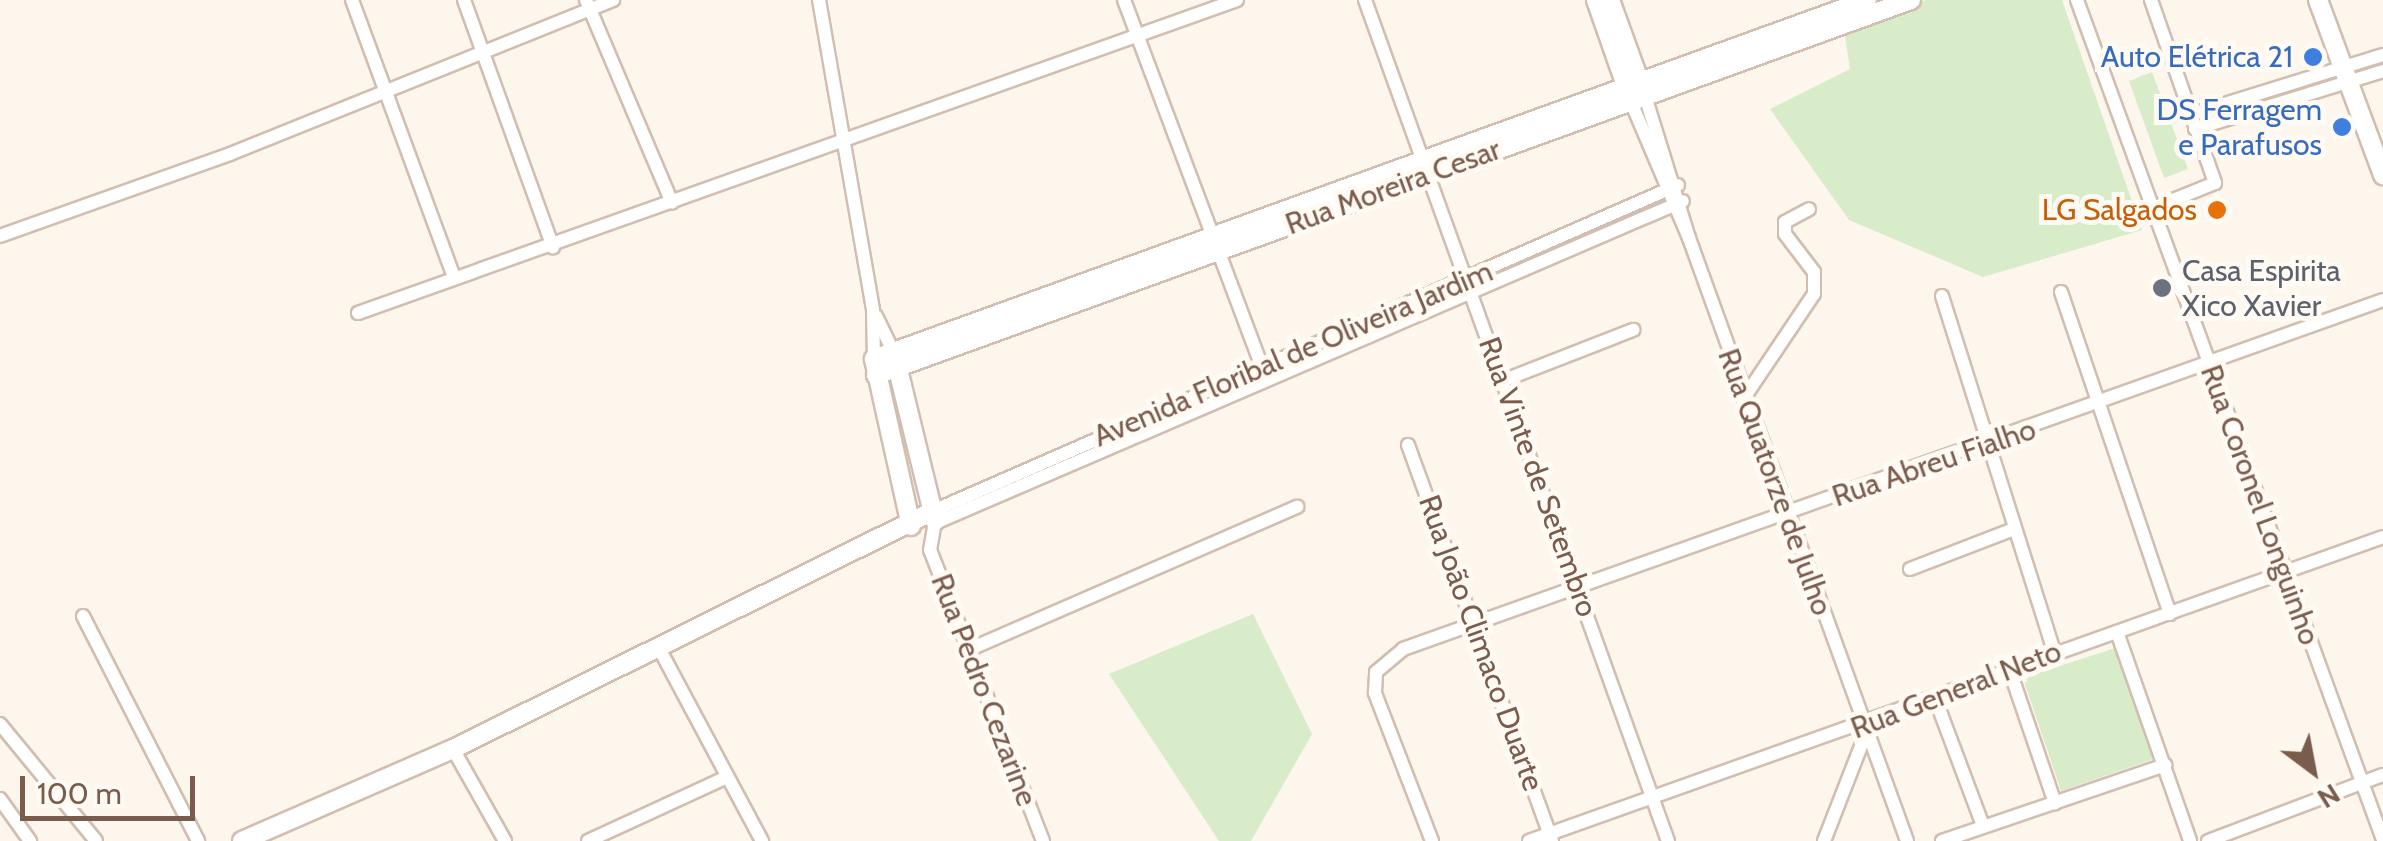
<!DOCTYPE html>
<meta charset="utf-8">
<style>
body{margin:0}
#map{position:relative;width:2383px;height:841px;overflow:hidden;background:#fdf6ec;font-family:Cabin,sans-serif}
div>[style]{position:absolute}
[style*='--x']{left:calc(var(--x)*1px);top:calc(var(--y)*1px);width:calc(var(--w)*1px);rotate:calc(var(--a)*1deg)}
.green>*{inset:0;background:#d8ecc9}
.roads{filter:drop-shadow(2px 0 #d1beb0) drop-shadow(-2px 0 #d1beb0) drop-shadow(0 2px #d1beb0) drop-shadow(0 -2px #d1beb0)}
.street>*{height:12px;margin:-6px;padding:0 6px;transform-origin:6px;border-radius:6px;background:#fff}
.secondary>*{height:18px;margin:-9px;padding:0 9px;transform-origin:9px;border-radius:9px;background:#fff}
.dots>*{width:28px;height:28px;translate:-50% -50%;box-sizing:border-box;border:5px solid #fffaf3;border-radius:50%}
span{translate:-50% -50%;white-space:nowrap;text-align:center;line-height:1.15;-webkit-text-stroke:10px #fffaf3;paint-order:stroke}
.shop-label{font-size:30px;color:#366cbe}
.right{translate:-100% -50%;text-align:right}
.street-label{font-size:30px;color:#7a5c4d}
.food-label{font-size:30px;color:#c56008}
.worship-label{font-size:30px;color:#5b616d}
.left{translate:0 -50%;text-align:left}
.north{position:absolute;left:2263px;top:721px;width:100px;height:100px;-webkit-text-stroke:8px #fffaf3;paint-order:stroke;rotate:148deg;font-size:28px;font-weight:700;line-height:40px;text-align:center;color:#7a5c4d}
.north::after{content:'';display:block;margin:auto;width:35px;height:45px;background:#7a5c4d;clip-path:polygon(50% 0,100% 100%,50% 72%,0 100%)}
.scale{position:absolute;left:20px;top:776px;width:175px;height:45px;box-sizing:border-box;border:5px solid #7a5c4d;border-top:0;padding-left:12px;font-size:30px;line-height:35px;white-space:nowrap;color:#7a5c4d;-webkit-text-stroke:8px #fffaf3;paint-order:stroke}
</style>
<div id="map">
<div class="green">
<i style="clip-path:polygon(1926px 0,2062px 0,2142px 230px,1983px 277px,1849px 220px,1770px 109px,1850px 69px,1844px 29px)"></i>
<i style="clip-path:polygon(2152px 72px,2188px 169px,2164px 178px,2129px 81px)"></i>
<i style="clip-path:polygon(1253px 614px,1312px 734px,1251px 841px,1219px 841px,1109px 674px)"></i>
<i style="clip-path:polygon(2115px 648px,2154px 759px,2061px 791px,2023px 678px)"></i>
</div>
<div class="roads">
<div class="street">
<i style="--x:352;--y:0;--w:295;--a:69.8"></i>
<i style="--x:464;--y:0;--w:263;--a:70.2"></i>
<i style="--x:586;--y:0;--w:220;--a:67"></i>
<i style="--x:819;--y:0;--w:314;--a:80.1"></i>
<i style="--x:873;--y:309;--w:50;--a:88.9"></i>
<i style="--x:1124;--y:0;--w:397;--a:69.4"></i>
<i style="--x:1365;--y:0;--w:894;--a:70.19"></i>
<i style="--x:2077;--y:0;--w:894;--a:69.98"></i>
<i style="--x:2151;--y:0;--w:194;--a:70.7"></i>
<i style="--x:2215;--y:183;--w:67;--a:158"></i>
<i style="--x:1645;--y:96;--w:149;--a:72.8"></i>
<i style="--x:1631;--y:102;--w:148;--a:66.9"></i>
<i style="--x:1689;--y:238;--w:641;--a:70.12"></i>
<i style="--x:2189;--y:115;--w:203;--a:-17.2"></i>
<i style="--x:2195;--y:129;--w:197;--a:-17.1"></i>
<i style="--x:0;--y:236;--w:244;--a:-19.6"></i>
<i style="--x:230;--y:154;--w:413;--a:-21.9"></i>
<i style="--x:2061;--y:292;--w:340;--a:71.3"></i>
<i style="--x:1942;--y:296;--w:372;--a:72.5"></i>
<i style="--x:358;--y:313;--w:933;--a:-19.6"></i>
<i style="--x:876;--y:316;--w:41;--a:64.1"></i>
<i style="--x:1502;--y:381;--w:141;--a:-21.3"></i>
<i style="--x:1744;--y:398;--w:125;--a:-56.1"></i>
<i style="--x:1814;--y:294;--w:22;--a:-90"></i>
<i style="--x:1814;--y:272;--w:48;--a:-127.3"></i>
<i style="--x:1785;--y:234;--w:12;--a:-90"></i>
<i style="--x:1785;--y:222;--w:27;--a:-28"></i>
<i style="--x:1408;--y:445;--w:421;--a:70"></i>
<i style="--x:933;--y:511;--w:813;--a:-23.63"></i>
<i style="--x:1910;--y:569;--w:111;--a:-21"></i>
<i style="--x:83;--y:616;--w:253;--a:62.9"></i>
<i style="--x:2117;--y:632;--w:221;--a:70.7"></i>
<i style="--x:970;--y:649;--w:357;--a:-23.5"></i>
<i style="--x:660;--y:650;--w:217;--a:61.9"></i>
<i style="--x:2009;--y:668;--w:143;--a:71.2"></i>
<i style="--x:1935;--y:698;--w:137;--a:69.4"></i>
<i style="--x:0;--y:724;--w:151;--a:50.6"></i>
<i style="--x:453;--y:749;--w:106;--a:60.5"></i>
<i style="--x:0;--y:799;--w:52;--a:54.5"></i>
<i style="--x:588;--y:841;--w:153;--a:-24.7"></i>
<i style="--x:1043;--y:841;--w:312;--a:-111.2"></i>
<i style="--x:930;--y:550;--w:27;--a:-80"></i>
<i style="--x:935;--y:523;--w:814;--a:-23.29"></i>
<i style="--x:1432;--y:841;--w:159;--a:-111.1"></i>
<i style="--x:1375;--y:693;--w:21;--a:-87"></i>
<i style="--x:1376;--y:672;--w:35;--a:-40"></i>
<i style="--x:1403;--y:649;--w:1040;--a:-19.6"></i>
<i style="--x:1529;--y:841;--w:906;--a:-19.59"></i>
<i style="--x:1824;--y:841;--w:116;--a:-68.7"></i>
<i style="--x:1942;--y:841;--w:236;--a:-18.8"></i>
<i style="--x:2208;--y:841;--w:187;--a:-20.7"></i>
</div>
<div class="secondary">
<i style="--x:1596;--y:0;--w:100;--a:70.7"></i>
<i style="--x:1610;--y:0;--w:97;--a:70.1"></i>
<i style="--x:2318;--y:0;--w:187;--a:69.6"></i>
<i style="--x:895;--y:357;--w:169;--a:76.3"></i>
<i style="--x:876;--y:375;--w:1101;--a:-19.92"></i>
<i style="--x:911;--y:526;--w:171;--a:-102.5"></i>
<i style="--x:874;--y:359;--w:1056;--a:-19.88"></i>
<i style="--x:242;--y:841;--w:230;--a:-23.6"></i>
<i style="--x:453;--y:749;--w:536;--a:-26.37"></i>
</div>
</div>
<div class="dots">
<i style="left:2313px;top:57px;background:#3f7fe0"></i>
<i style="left:2342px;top:127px;background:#3f7fe0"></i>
<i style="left:2217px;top:210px;background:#e8710a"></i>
<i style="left:2162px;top:288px;background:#6b7280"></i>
</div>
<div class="shop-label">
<span class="right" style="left:2293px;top:57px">Auto Elétrica 21</span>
<span class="right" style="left:2322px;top:127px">DS Ferragem<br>e Parafusos</span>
</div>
<div class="street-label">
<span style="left:1393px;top:187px;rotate:-20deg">Rua Moreira Cesar</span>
<span style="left:1293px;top:354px;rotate:-23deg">Avenida Floribal de Oliveira Jardim</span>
<span style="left:1934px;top:463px;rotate:-19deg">Rua Abreu Fialho</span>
<span style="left:1538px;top:477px;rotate:70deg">Rua Vinte de Setembro</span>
<span style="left:1775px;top:482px;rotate:70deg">Rua Quatorze de Julho</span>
<span style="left:2260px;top:505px;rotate:70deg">Rua Coronel Longuinho</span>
<span style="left:1481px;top:643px;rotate:70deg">Rua João Climaco Duarte</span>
<span style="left:984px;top:690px;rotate:69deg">Rua Pedro Cezarine</span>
<span style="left:1956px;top:690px;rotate:-21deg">Rua General Neto</span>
</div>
<div class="food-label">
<span class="right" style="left:2197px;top:210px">LG Salgados</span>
</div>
<div class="worship-label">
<span class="left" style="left:2182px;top:288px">Casa Espirita<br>Xico Xavier</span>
</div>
<div class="north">N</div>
<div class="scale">100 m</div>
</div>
